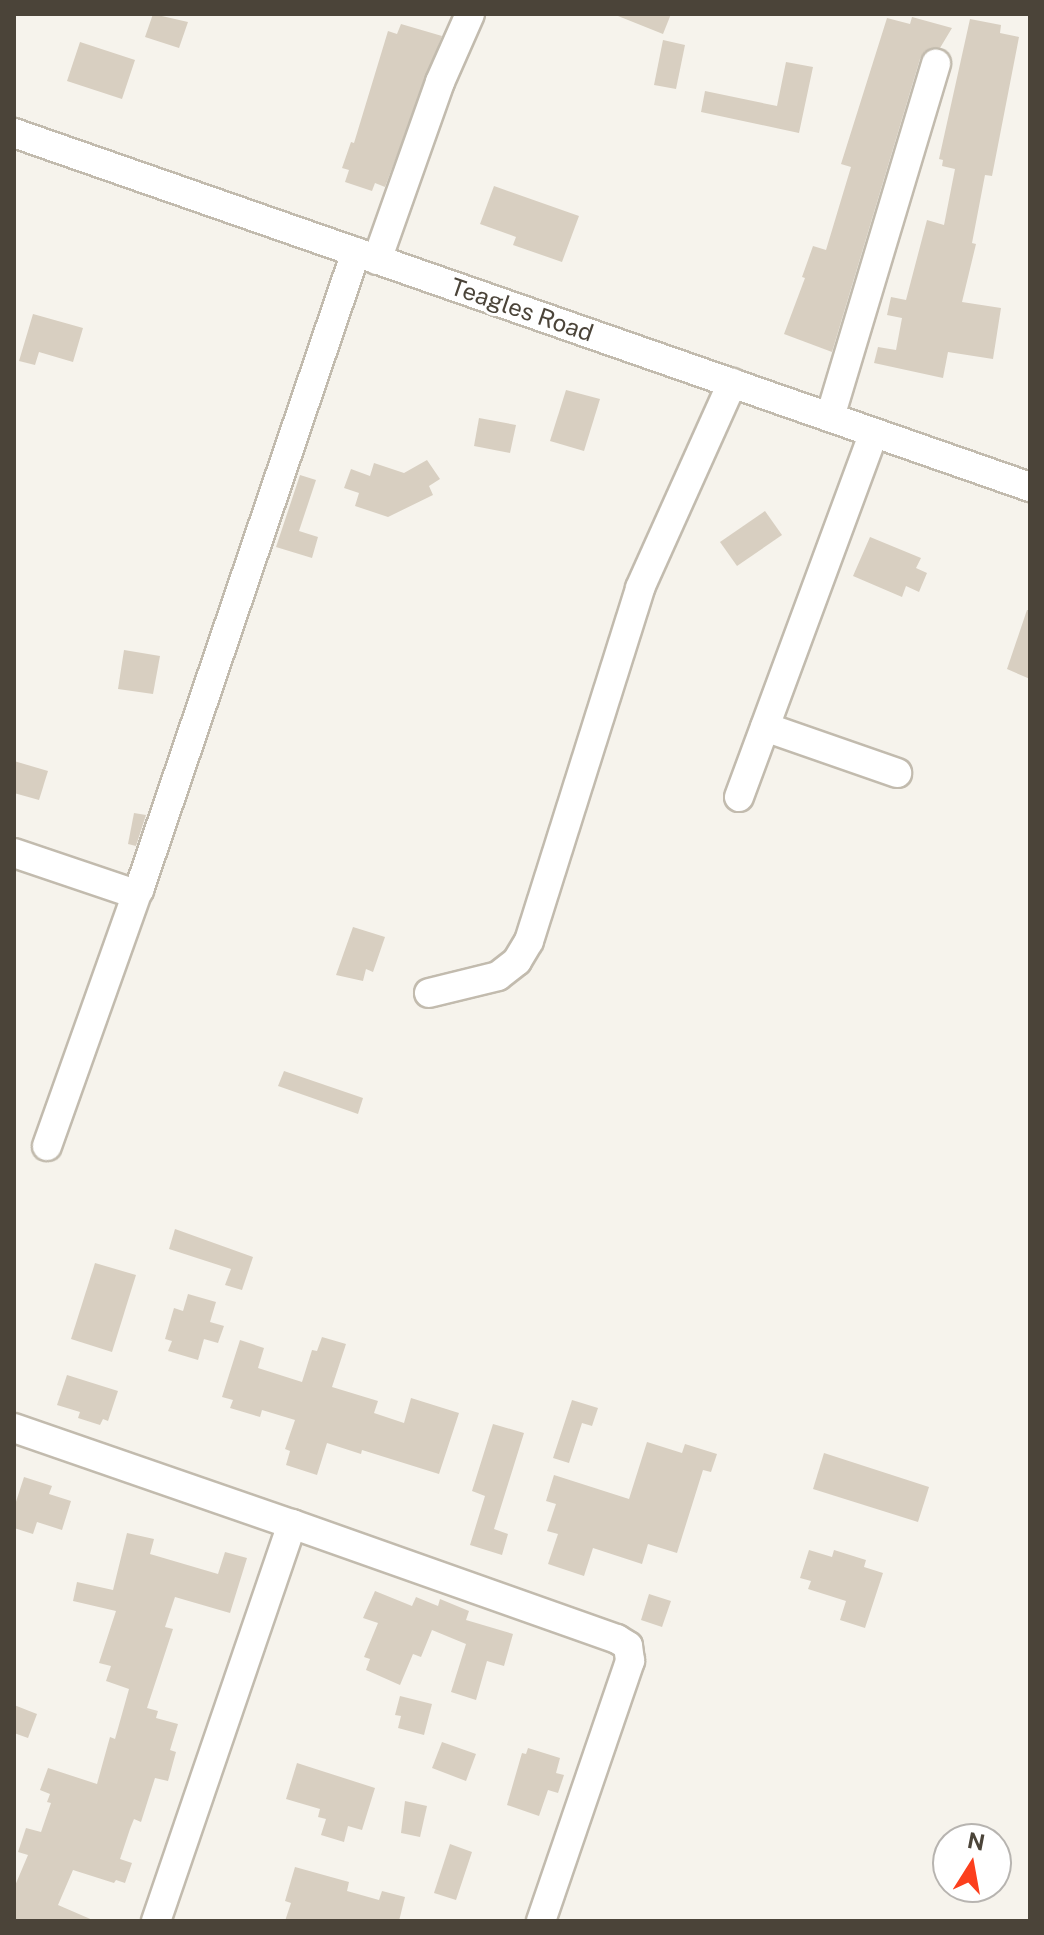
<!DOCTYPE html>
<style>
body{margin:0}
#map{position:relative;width:1044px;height:1935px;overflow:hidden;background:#f6f3ec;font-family:"Public Sans",sans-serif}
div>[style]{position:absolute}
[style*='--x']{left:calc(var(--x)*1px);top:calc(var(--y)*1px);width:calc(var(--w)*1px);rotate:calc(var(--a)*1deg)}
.building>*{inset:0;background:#d8cfc1}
.roads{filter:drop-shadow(2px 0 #c2bbae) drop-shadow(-2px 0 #c2bbae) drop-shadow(0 2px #c2bbae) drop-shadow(0 -2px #c2bbae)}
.minor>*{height:28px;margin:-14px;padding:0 14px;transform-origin:14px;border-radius:14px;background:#fff}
span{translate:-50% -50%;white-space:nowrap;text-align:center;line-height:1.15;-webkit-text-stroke:6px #fff;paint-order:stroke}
.street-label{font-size:24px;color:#4b4439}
.frame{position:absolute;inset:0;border:16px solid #4b4439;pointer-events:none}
.north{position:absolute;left:932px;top:1823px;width:80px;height:80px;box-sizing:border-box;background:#fff;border:2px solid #b7b4b0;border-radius:50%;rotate:11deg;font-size:22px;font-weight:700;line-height:32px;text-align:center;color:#4b4439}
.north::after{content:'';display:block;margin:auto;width:28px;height:36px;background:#fc3f1d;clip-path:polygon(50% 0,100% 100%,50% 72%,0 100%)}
</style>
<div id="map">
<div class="building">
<i style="clip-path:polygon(153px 14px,188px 22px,179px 48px,145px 37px)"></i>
<i style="clip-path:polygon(613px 14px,671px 14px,663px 34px)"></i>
<i style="clip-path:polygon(912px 17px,952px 28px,940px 48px,925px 51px,920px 59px,832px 352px,784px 334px,805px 278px,802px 277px,813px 246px,826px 250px,851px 167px,841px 164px,887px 18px,910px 24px)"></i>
<i style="clip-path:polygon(970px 19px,1001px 25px,1000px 33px,1019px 37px,992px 176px,985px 175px,972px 243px,976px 244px,962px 302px,1001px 308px,993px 359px,948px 352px,943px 378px,874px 363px,878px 347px,896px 350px,902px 318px,887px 315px,891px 297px,906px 300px,927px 220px,944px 225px,955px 169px,942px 166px,943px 160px,939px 159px)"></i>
<i style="clip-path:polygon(401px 24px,442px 36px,385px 187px,375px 183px,372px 191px,345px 182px,349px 170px,342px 168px,351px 142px,354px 143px,388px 31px,397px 34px)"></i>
<i style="clip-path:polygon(663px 40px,685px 45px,676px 89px,654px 85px)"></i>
<i style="clip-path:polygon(80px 42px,135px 60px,122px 99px,67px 81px)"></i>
<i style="clip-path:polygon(786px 62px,813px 67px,799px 133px,701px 112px,705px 91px,777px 106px)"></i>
<i style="clip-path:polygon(494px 186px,579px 216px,562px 262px,513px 245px,516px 237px,480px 224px)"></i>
<i style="clip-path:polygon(33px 314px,83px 328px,73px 362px,39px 352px,35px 365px,19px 361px)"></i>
<i style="clip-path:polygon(566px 390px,600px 399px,584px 451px,550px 441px)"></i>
<i style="clip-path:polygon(479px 418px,516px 425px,510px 453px,474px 446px)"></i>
<i style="clip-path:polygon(427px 460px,440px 479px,429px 486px,433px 495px,388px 517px,355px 506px,359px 493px,344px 488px,351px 469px,370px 476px,374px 463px,404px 473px)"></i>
<i style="clip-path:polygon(300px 475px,316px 480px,299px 531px,318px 537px,312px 558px,276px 547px)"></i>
<i style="clip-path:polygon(765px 511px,782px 535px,737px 566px,720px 542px)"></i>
<i style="clip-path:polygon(870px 537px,921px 558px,916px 568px,927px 573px,919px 592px,906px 586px,902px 597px,853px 576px)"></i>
<i style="clip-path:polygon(1027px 610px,1030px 610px,1030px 679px,1007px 669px)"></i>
<i style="clip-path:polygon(124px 650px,160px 656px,153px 694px,118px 689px)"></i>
<i style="clip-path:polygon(14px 761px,48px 771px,39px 800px,14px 793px)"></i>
<i style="clip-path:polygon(134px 813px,146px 815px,136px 846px,128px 844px)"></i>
<i style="clip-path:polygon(353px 927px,385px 937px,373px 972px,366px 969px,363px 981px,336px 975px)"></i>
<i style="clip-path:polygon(284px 1071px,363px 1098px,358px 1114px,278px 1086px)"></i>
<i style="clip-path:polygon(175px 1229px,253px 1257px,242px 1290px,225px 1285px,231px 1269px,169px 1249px)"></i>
<i style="clip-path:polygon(95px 1263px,136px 1275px,112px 1352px,71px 1339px)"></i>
<i style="clip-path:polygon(188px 1294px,216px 1302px,210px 1322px,224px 1326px,218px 1343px,204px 1339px,198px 1360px,168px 1351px,172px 1341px,165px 1339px,174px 1308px,183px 1311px)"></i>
<i style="clip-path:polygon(322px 1337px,346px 1344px,332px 1387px,378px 1401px,374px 1413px,404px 1423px,411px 1398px,459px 1413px,439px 1474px,362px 1450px,361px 1454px,327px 1443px,317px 1475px,286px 1465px,290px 1451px,285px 1449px,295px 1420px,262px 1410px,260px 1417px,230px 1408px,233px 1400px,222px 1397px,240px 1340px,264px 1348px,258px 1368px,302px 1382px,312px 1350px,317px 1351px)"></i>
<i style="clip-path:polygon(67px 1375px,118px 1391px,108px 1421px,103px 1419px,100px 1425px,78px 1418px,80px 1412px,57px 1405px)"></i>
<i style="clip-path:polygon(572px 1400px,598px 1408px,592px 1426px,582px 1423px,569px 1463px,553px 1458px)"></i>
<i style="clip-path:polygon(493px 1424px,524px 1433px,494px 1529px,508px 1534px,502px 1555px,470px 1545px,485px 1496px,472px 1491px)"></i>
<i style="clip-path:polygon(647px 1442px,682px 1453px,685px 1444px,717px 1454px,711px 1472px,703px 1470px,677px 1553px,648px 1544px,642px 1564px,593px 1548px,584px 1576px,548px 1564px,558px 1534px,547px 1531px,556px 1504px,546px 1501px,554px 1475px,629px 1499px)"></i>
<i style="clip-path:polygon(824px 1453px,929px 1487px,918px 1522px,813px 1489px)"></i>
<i style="clip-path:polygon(24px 1477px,52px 1486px,49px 1494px,71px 1501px,62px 1530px,37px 1522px,33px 1534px,14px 1528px,14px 1508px)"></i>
<i style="clip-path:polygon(127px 1533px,154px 1539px,150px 1554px,218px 1574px,225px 1552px,247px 1558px,230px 1613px,175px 1597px,165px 1627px,173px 1629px,147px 1708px,158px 1711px,156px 1718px,178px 1724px,170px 1750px,176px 1752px,168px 1781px,155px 1778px,141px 1822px,134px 1819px,130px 1829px,120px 1859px,132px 1863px,125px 1883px,116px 1880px,114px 1883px,73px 1870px,58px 1905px,95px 1921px,14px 1921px,14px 1888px,28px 1855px,18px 1852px,26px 1828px,41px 1832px,51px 1803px,47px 1802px,50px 1794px,40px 1790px,48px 1768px,97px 1784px,110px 1737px,115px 1739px,129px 1689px,106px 1681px,111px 1666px,99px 1663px,116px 1611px,73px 1601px,77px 1582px,113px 1590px)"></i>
<i style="clip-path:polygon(809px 1550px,832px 1557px,834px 1550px,866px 1560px,864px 1567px,883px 1573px,865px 1628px,840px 1620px,846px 1601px,808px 1589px,811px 1581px,800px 1578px)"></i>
<i style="clip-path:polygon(375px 1591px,412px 1606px,416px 1597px,438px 1606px,440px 1599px,469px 1611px,466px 1620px,513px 1634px,504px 1666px,487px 1661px,476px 1700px,451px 1692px,466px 1644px,432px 1630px,421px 1657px,413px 1654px,400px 1685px,366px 1670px,370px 1659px,364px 1657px,378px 1623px,363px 1618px)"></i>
<i style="clip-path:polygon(649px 1594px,671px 1601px,662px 1627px,641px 1620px)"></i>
<i style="clip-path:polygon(400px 1696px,432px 1704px,424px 1735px,398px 1728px,401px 1716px,395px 1715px)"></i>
<i style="clip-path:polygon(14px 1705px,37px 1714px,28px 1738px,14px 1733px)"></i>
<i style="clip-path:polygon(442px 1742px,476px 1754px,466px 1781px,432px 1768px)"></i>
<i style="clip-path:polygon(528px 1748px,560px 1758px,556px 1773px,564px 1775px,558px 1793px,548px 1790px,539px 1816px,507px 1805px,522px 1753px,526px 1754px)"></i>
<i style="clip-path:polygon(297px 1763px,375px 1788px,362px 1830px,348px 1826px,344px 1842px,321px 1835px,326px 1819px,318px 1817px,320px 1809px,286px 1799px)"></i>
<i style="clip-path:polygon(405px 1801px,427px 1806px,420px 1837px,401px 1833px)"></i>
<i style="clip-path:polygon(450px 1844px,472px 1852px,456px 1900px,434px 1893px)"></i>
<i style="clip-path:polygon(295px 1867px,349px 1882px,347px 1891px,379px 1900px,382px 1891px,405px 1897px,399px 1921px,285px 1921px,291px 1903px,285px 1901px)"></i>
</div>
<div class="roads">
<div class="minor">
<i style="--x:14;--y:133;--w:1076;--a:19.21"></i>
<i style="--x:377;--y:260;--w:189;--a:-70.5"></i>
<i style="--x:440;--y:82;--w:74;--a:-66.2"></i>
<i style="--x:830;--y:417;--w:369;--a:-73.3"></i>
<i style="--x:765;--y:727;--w:140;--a:19.2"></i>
<i style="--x:739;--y:797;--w:388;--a:-69.7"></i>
<i style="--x:14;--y:853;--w:125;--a:18.7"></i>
<i style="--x:132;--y:893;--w:8;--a:-23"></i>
<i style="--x:139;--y:890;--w:674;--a:-71.22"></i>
<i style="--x:429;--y:993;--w:71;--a:-13.8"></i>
<i style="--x:498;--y:976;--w:24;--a:-38"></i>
<i style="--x:517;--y:961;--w:23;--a:-59"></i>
<i style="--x:529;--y:941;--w:370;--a:-72.5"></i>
<i style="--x:640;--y:588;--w:225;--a:-65.8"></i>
<i style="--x:47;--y:1146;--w:269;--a:-70.4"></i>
<i style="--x:14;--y:1428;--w:294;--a:19.1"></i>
<i style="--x:292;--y:1524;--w:420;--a:108.9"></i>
<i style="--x:292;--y:1524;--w:345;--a:19.5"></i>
<i style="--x:617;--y:1639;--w:13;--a:32"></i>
<i style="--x:628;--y:1646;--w:15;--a:82"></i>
<i style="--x:630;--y:1661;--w:275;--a:108.9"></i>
</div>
</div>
<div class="street-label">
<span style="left:522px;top:310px;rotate:19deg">Teagles Road</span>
</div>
<div class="frame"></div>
<div class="north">N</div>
</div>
